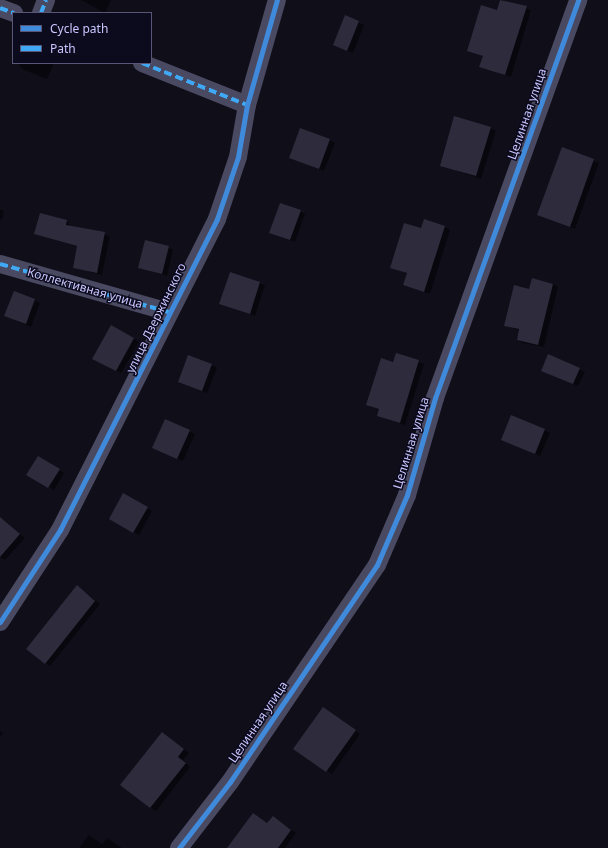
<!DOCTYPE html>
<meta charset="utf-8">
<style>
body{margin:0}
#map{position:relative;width:608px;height:848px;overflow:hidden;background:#100e19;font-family:"Noto Sans",sans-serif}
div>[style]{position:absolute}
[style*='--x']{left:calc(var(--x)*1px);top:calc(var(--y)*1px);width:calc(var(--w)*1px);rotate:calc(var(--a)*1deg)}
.shadow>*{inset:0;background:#0007}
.building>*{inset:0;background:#2d2b3c}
.street>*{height:18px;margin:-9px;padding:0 9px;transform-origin:9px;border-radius:9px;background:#494a62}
.quiet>*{height:4px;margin-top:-2px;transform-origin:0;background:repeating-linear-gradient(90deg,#3fa9f5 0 8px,transparent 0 12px)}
.cycleway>*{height:5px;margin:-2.5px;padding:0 2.5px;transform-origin:2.5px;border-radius:2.5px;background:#408adc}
span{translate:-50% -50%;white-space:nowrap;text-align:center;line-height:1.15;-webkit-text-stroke:3px #0c0a1d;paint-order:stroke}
.street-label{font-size:12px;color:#c9c6ff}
.legend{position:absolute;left:12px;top:12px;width:140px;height:52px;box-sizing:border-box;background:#0c0a1d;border:1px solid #585577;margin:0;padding:5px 7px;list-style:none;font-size:12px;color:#c9c6ff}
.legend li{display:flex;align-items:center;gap:8px;height:20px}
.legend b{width:20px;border:1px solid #585577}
</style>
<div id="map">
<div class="shadow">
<i style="clip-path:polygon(81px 0,111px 0,105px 13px)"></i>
<i style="clip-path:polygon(501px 0,531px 10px,511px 77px,481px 66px,484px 56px,468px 50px,497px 11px)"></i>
<i style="clip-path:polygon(345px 16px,364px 25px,353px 53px,339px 47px)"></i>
<i style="clip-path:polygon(18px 63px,54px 63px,47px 79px,22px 69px)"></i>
<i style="clip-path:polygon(490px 128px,496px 131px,481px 179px,441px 165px)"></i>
<i style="clip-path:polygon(329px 140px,335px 143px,324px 171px,290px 158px)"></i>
<i style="clip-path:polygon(562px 149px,599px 163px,575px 229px,544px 217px)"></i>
<i style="clip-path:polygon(0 199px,0 209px,4px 211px,2px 220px,0 219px)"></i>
<i style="clip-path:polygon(300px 211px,305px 214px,295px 242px,276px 235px)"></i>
<i style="clip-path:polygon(67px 221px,71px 227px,110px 236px,102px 275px,74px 268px,78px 247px,35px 234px)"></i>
<i style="clip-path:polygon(445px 227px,450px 230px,430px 294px,404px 285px,408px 274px,391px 267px)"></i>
<i style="clip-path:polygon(168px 247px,173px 250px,167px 276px,139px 267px)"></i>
<i style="clip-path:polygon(230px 273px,265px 285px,255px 316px,221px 303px)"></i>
<i style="clip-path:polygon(553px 284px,558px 287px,544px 347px,523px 343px,518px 340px,520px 331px,505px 325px)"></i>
<i style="clip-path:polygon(15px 292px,40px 303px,31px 327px,6px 316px)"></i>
<i style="clip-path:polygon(111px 326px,139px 342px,121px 373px,93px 358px)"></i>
<i style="clip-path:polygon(397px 354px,424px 364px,405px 425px,383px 418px,378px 415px,380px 410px,367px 405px)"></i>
<i style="clip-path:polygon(212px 365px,217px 368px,207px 393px,179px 382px)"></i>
<i style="clip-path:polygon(579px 369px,585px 372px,578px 386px,548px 373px)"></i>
<i style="clip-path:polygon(512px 416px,550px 433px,540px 456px,507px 442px)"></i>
<i style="clip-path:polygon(165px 420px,195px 434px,183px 461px,158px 450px)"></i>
<i style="clip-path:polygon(38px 457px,64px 473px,54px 490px,27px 474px)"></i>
<i style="clip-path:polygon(124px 495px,152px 511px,139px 535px,110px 519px)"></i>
<i style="clip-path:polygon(0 518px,25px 538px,5px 560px,0 557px)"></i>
<i style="clip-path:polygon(77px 586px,100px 604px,50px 666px,45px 663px)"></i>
<i style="clip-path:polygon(328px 711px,360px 734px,332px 774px,294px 749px)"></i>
<i style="clip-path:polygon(0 731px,3px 733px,0 737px)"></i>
<i style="clip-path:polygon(163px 733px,189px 753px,183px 760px,190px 767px,156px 811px,150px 808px)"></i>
<i style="clip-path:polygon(254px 814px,268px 824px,278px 820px,296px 833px,285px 848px,228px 848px)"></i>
<i style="clip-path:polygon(89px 835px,102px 844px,107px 838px,122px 848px,79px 848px)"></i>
</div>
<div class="building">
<i style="clip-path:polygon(500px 0,527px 6px,505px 75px,479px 67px,483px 56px,467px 51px,481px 5px,497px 10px)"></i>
<i style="clip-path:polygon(345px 15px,359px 21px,347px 51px,333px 45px)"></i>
<i style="clip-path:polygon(454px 116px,491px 127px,476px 176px,440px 166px)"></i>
<i style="clip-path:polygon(300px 128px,330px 139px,319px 169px,289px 158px)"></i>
<i style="clip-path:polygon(562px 147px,594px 159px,570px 227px,537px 215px)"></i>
<i style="clip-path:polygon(280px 203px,301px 210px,290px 240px,269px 233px)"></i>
<i style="clip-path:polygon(40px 213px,67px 220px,66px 225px,105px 232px,97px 273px,73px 268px,77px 246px,34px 234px)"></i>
<i style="clip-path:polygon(424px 219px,445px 226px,424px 292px,403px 285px,407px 273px,390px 268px,404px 223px,421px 228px)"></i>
<i style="clip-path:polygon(145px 240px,169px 246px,162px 274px,138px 268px)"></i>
<i style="clip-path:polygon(230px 272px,260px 282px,250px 314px,219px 304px)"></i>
<i style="clip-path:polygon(532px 278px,553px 284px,538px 345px,517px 340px,519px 329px,504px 326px,514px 285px,529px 289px)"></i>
<i style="clip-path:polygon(14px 291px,35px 299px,26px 324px,4px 316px)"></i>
<i style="clip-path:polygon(111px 325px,134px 338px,116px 371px,92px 359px)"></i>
<i style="clip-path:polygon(396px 353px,419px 360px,400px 423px,377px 416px,379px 409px,366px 405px,381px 358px,393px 362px)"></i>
<i style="clip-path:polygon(548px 354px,580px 368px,573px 384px,541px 371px)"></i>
<i style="clip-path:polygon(188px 355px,212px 364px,202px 391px,178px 382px)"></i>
<i style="clip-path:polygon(511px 415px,545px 429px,535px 454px,501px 440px)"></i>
<i style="clip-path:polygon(165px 419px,190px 430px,177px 459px,152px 448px)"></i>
<i style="clip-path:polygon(38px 456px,60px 469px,48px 488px,26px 475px)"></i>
<i style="clip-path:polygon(123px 493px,148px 507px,133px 533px,109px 519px)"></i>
<i style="clip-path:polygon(0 517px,20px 534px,0 557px)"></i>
<i style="clip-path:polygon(77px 585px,95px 601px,45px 664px,26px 649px)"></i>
<i style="clip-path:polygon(323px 707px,356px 730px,326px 772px,293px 749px)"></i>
<i style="clip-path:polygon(162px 732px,184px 749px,178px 757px,186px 763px,150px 808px,120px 785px)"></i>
<i style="clip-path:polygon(253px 813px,267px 823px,273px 816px,291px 830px,278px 848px,227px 848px)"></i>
</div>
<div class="street">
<i style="--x:0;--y:8;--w:15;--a:20"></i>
<i style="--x:41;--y:13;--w:14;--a:-69"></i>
<i style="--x:142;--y:63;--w:113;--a:21.8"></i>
<i style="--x:0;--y:264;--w:176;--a:15.9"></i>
<i style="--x:0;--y:622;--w:110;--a:-56.9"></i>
<i style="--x:60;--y:530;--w:348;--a:-63.2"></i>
<i style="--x:217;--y:219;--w:65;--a:-71.3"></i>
<i style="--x:238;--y:157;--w:53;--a:-80.2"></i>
<i style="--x:247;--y:105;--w:109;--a:-74.1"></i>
<i style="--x:179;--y:848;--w:83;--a:-52.3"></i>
<i style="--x:230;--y:782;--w:262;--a:-55.9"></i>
<i style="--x:377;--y:565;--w:76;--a:-66.8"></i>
<i style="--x:407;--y:495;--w:101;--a:-73.9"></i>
<i style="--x:435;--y:398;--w:423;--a:-70.2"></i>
</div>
<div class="quiet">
<i style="--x:0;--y:8;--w:15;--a:20"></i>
<i style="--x:41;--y:13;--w:14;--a:-69"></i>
<i style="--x:142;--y:63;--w:113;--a:21.8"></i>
<i style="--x:0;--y:264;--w:176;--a:15.9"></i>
</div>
<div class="cycleway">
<i style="--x:0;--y:622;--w:110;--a:-56.9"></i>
<i style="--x:60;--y:530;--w:348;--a:-63.2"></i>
<i style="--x:217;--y:219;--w:65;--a:-71.3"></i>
<i style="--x:238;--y:157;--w:53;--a:-80.2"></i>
<i style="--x:247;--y:105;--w:109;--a:-74.1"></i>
<i style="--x:179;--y:848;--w:83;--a:-52.3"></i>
<i style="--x:230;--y:782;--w:262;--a:-55.9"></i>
<i style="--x:377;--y:565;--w:76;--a:-66.8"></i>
<i style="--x:407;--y:495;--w:101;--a:-73.9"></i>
<i style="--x:435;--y:398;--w:423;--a:-70.2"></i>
</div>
<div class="street-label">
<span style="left:527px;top:114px;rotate:-71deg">Целинная улица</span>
<span style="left:85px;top:288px;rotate:16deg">Коллективная улица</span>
<span style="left:156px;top:318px;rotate:-64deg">улица Дзержинского</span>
<span style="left:411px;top:443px;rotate:-73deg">Целинная улица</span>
<span style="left:258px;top:722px;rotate:-56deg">Целинная улица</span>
</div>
<ul class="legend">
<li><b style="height:5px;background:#408adc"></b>Cycle path</li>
<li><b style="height:5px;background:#3fa9f5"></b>Path</li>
</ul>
</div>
